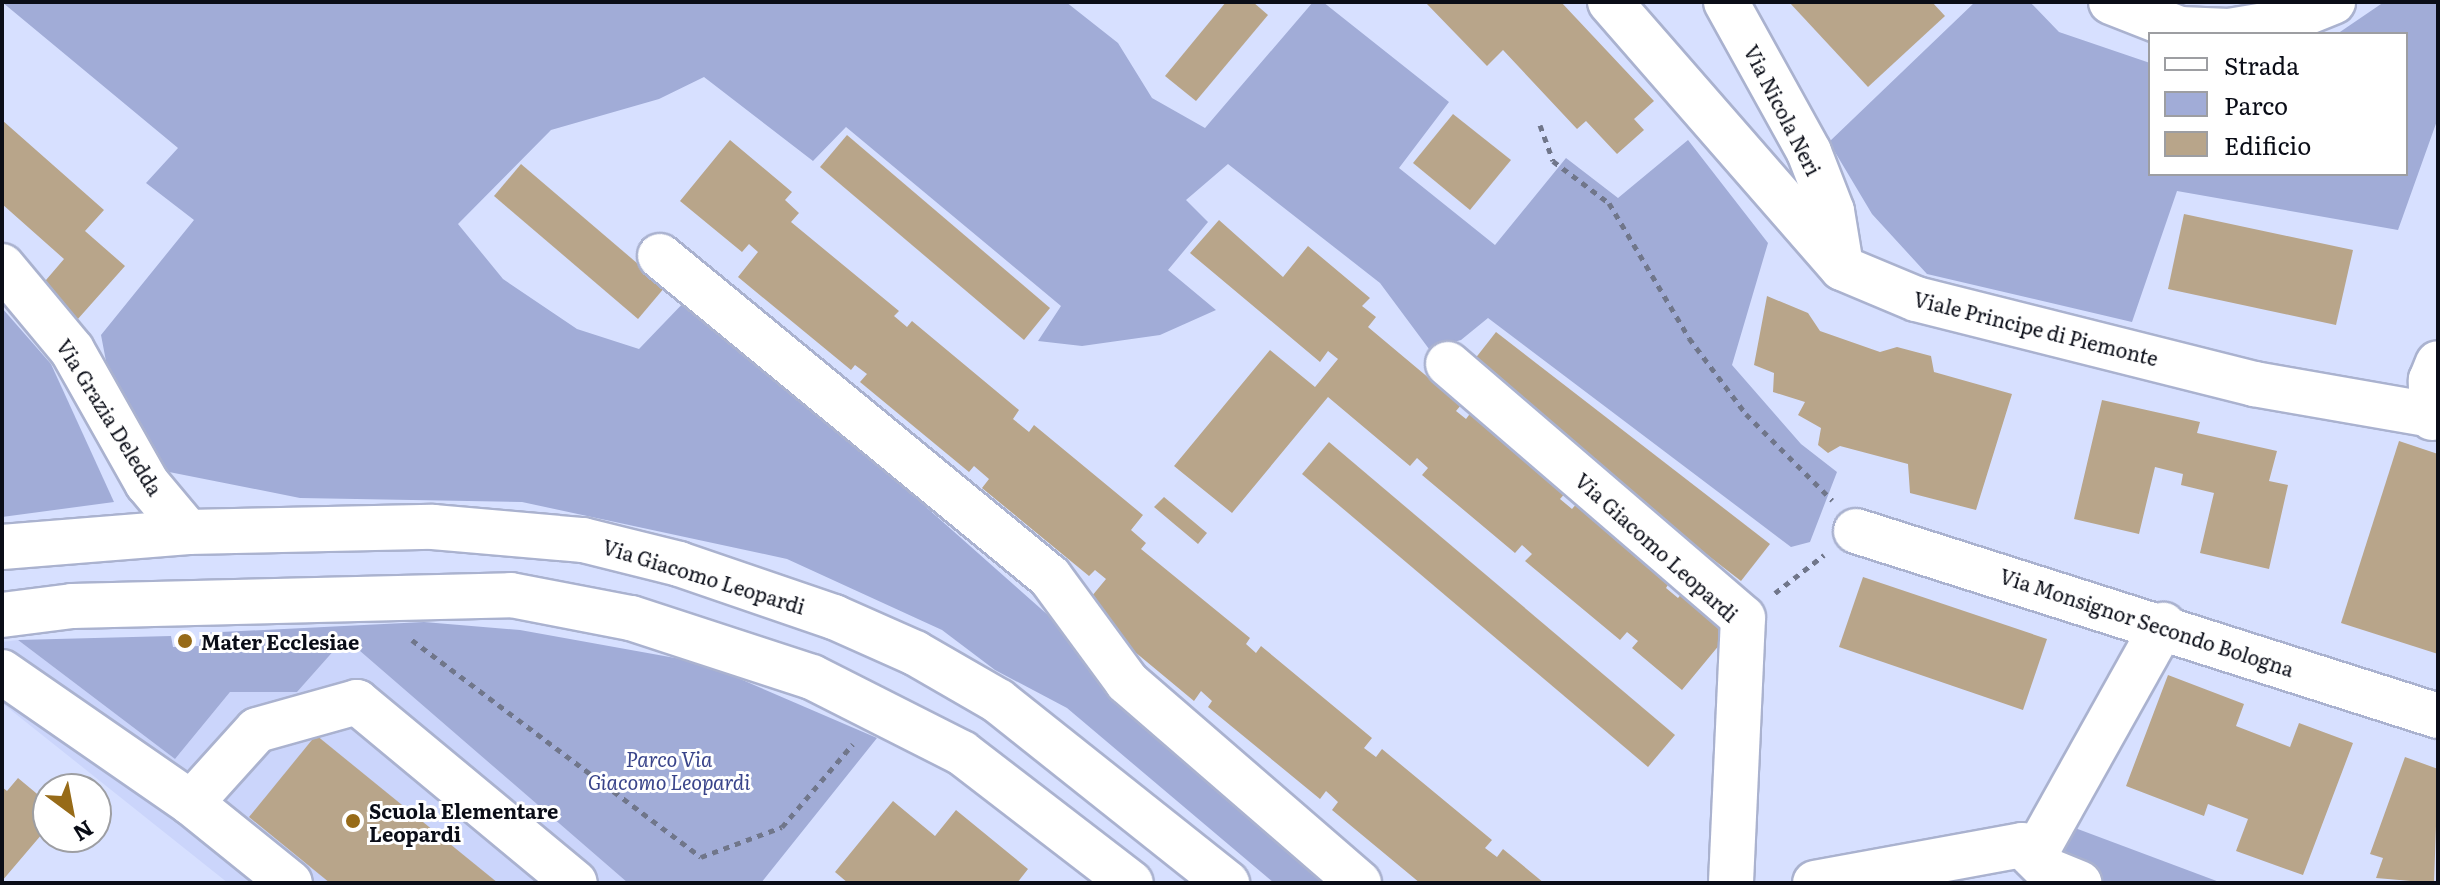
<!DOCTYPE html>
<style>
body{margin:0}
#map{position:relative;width:2440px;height:885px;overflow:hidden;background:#d7e0ff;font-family:Literata,serif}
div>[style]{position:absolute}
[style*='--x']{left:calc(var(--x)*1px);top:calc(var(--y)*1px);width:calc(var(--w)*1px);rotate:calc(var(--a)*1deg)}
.built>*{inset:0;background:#cbd5fb}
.green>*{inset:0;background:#a1acd7}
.building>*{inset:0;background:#b8a58a}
.path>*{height:5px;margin-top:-2.5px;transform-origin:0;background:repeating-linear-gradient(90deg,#70768a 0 6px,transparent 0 12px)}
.roads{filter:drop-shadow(2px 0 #aab2cf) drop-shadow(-2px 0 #aab2cf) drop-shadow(0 2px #aab2cf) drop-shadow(0 -2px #aab2cf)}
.minor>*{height:44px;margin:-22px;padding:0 22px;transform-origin:22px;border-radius:22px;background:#fff}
.dots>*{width:22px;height:22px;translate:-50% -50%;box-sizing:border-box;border:4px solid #fff;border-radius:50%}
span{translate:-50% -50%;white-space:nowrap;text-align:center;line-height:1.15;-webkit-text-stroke:6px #fff;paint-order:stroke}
.street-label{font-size:20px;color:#0a0d17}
.poi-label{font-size:20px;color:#0a0d17;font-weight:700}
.left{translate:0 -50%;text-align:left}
.park-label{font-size:20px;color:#39448a;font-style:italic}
.frame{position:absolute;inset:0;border:4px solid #0a0d17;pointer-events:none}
.legend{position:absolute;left:2148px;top:32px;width:260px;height:144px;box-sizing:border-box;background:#fff;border:2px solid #9d9ea2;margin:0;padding:10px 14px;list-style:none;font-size:24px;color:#0a0d17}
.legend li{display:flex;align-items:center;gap:16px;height:40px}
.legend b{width:40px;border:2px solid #9d9ea2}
.north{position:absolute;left:32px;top:773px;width:80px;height:80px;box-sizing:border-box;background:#fff;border:2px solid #9d9ea2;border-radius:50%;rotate:148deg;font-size:22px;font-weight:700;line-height:32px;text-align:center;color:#0a0d17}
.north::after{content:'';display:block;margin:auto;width:28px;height:36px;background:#976b18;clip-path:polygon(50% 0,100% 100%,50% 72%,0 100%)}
</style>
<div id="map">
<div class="built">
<i style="clip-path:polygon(345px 638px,628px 883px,228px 883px,2px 703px,2px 642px,18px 640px,175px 759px,230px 692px,297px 692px)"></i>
</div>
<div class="green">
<i style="clip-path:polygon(2px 2px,1066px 2px,1118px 43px,1152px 98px,1205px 128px,1313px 2px,1323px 2px,1449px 102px,1399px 168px,1495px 245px,1566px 158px,1618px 198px,1688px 140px,1768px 243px,1732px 365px,1801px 444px,1837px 472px,1810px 542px,1791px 547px,1488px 318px,1461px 340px,1429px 349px,1380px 283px,1228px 164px,1186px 200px,1208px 222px,1168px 270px,1216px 310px,1160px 335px,1082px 346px,1038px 341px,1061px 306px,846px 127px,813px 161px,704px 77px,659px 99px,551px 130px,458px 224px,503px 279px,577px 329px,639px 349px,689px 297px,1066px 631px,1115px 701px,1327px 883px,1274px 883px,1067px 708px,995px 670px,942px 630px,787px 559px,522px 502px,300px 498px,164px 471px,109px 377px,101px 335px,194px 220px,146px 183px,178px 148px)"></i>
<i style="clip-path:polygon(1975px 2px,2030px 2px,2059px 32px,2150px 63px,2150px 174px,2406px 174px,2406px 34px,2337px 34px,2384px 2px,2438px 2px,2438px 118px,2398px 230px,2177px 191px,2132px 322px,1927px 274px,1872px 214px,1829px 142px)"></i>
<i style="clip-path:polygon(2px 308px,51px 364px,114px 502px,2px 517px)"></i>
<i style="clip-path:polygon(424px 622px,520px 630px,703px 663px,877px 738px,761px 883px,628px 883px,345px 638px,297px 692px,230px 692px,175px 759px,18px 640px,171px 636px,173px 647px,199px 646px,201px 633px)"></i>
<i style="clip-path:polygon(2059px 822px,2222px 883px,2105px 883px,2053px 863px)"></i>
</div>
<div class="building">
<i style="clip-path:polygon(1226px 2px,1253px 2px,1268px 15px,1196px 101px,1165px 76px)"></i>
<i style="clip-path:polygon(1425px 2px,1561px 2px,1654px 101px,1634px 119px,1644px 130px,1617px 154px,1586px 121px,1577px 129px,1503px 50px,1487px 66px)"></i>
<i style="clip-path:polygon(1789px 2px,1932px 2px,1945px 16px,1868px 87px)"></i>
<i style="clip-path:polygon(1453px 114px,1511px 160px,1470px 210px,1413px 163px)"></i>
<i style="clip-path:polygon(2px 120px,104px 210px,85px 231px,125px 266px,77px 320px,40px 287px,64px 259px,2px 204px)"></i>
<i style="clip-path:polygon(847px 135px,1050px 308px,1024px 340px,820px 167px)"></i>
<i style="clip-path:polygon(730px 140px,792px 192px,785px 200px,799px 213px,791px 222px,899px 311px,894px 316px,907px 327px,912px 321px,1019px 410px,1013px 419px,1029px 432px,1034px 425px,1143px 515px,1131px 530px,1146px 543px,1141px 549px,1250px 638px,1246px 644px,1256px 653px,1261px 646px,1372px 738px,1364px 748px,1376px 757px,1382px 749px,1492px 840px,1485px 848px,1497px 857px,1503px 849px,1544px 883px,1420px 883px,1332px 810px,1338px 802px,1326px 791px,1320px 799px,1208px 707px,1212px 701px,1201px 691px,1194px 701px,1082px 608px,1106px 579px,1095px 570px,1089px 576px,982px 488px,989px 479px,974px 466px,969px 472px,860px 382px,867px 374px,855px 365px,851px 370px,738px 277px,758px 252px,749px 244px,742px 252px,680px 201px)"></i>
<i style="clip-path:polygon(521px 164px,665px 287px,638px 319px,494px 196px)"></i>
<i style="clip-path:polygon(2184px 214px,2353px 250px,2336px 325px,2168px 289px)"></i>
<i style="clip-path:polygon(1219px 220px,1283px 277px,1308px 246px,1370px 298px,1362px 306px,1376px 317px,1368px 327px,1461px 405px,1456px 411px,1466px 419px,1472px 411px,1567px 491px,1560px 499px,1572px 509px,1578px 502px,1671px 580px,1666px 588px,1678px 598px,1683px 592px,1730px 632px,1682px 690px,1632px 648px,1638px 641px,1627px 632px,1620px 640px,1525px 561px,1532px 554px,1522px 545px,1515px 553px,1422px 475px,1428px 468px,1417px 458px,1410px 466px,1328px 397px,1232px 513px,1174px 466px,1270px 350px,1315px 387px,1338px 359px,1328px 351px,1320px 362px,1190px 253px)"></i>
<i style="clip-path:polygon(1767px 296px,1808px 313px,1820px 331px,1880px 352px,1897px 347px,1931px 356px,1934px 372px,2012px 394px,1976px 510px,1910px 493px,1908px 464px,1840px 446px,1828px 453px,1818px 445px,1821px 428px,1798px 415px,1805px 402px,1773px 392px,1774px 373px,1754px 365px)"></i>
<i style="clip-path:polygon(1496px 332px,1770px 544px,1741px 581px,1467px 369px)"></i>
<i style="clip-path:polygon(2102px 400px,2200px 422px,2197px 433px,2277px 451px,2269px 481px,2288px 485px,2269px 569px,2200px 553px,2214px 493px,2181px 485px,2183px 474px,2155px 467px,2139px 534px,2074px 519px)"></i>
<i style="clip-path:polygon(2399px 441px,2438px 454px,2438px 654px,2341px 623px)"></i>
<i style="clip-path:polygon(1329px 442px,1675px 735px,1648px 767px,1302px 474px)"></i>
<i style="clip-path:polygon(1164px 497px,1207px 533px,1198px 544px,1154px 507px)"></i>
<i style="clip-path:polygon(1863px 577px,2047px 639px,2023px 710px,1839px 647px)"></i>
<i style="clip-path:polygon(2168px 675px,2244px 704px,2236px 726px,2290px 747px,2299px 723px,2353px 743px,2303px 875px,2236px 851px,2248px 819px,2208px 804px,2204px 816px,2126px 786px)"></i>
<i style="clip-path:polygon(316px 735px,498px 883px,330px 883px,249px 817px)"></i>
<i style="clip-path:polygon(2405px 757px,2438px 769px,2434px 883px,2376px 878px,2383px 858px,2370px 854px)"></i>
<i style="clip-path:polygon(18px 778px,48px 803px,48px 827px,2px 881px,2px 787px,7px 791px)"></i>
<i style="clip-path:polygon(893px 801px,935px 836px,956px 810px,1028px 869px,1017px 883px,848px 883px,835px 872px)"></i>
</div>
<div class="path">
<i style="--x:1540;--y:125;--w:38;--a:70"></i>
<i style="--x:1553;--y:161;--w:70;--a:36.9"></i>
<i style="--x:1609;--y:203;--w:157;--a:59.3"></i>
<i style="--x:1689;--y:338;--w:95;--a:53.1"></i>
<i style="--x:1746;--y:414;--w:122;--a:45"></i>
<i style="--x:1775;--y:593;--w:62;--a:-37.8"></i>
<i style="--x:412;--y:640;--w:361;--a:36.9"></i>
<i style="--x:701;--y:857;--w:86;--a:-20.3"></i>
<i style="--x:782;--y:827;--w:109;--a:-49.5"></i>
</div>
<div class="roads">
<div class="minor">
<i style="--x:1610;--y:2;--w:353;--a:48.9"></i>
<i style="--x:1842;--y:268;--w:80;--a:22.7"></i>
<i style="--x:1916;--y:299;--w:349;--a:14.1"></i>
<i style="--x:2254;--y:384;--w:187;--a:9.9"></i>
<i style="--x:1726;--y:2;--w:171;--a:61"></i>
<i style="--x:1809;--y:152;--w:63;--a:68.7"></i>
<i style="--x:1832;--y:211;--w:56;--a:80.7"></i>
<i style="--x:2111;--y:2;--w:74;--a:21.4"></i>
<i style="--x:2180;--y:29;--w:49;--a:2.3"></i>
<i style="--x:2229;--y:31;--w:55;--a:-9.5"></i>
<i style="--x:2283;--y:22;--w:54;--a:-21.8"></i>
<i style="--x:660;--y:256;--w:505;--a:39.46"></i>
<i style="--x:1050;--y:577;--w:130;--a:53.7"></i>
<i style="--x:1127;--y:682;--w:307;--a:40.9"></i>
<i style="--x:2;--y:266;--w:109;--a:50.2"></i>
<i style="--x:72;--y:350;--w:153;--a:60.6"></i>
<i style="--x:147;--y:483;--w:64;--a:50.1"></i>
<i style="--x:1448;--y:364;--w:389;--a:40.7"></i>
<i style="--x:1743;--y:618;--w:265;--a:92.6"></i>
<i style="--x:2432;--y:418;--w:38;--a:-92"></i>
<i style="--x:2431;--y:380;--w:18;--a:-68"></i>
<i style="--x:1856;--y:531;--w:611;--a:17.63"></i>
<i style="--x:2;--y:547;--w:187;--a:-4.6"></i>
<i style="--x:188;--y:532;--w:245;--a:-1.2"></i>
<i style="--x:433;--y:527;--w:151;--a:5"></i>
<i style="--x:583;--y:540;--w:99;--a:14"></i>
<i style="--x:679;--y:564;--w:164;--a:18.9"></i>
<i style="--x:834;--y:617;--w:89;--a:24"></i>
<i style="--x:915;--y:653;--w:96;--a:30"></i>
<i style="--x:998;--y:701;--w:293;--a:38.5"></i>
<i style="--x:2;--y:615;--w:71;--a:-7.3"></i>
<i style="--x:72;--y:606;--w:439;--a:-1.4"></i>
<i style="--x:511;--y:595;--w:122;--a:10.9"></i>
<i style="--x:631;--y:618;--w:190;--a:18.1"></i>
<i style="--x:812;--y:677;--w:168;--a:26.9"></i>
<i style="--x:962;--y:753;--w:213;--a:37.6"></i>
<i style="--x:2;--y:672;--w:230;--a:34.7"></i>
<i style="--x:191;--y:803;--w:127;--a:38.9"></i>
<i style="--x:191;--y:803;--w:98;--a:-47.9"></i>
<i style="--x:257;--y:730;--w:104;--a:-15.6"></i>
<i style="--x:357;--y:702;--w:283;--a:39.7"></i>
<i style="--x:2034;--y:856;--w:265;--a:-60.8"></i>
<i style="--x:1815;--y:883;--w:210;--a:-10.4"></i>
<i style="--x:2022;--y:845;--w:35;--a:45"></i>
<i style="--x:2047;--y:870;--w:35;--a:22"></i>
</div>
</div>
<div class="dots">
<i style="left:185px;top:641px;background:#976b18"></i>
<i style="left:353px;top:821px;background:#976b18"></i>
</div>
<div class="street-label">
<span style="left:1783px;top:110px;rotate:63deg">Via Nicola Neri</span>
<span style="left:2036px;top:328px;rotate:14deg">Viale Principe di Piemonte</span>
<span style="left:110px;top:417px;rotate:58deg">Via Grazia Deledda</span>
<span style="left:1657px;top:547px;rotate:42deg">Via Giacomo Leopardi</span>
<span style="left:704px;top:576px;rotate:17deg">Via Giacomo Leopardi</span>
<span style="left:2147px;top:622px;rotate:18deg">Via Monsignor Secondo Bologna</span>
</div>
<div class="poi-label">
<span class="left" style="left:201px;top:641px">Mater Ecclesiae</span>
<span class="left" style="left:369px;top:822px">Scuola Elementare<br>Leopardi</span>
</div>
<div class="park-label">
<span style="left:669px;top:770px">Parco Via<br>Giacomo Leopardi</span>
</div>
<div class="frame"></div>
<ul class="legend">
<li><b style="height:10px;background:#fff"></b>Strada</li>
<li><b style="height:22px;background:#a1acd7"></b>Parco</li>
<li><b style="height:22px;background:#b8a58a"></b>Edificio</li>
</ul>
<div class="north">N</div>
</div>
